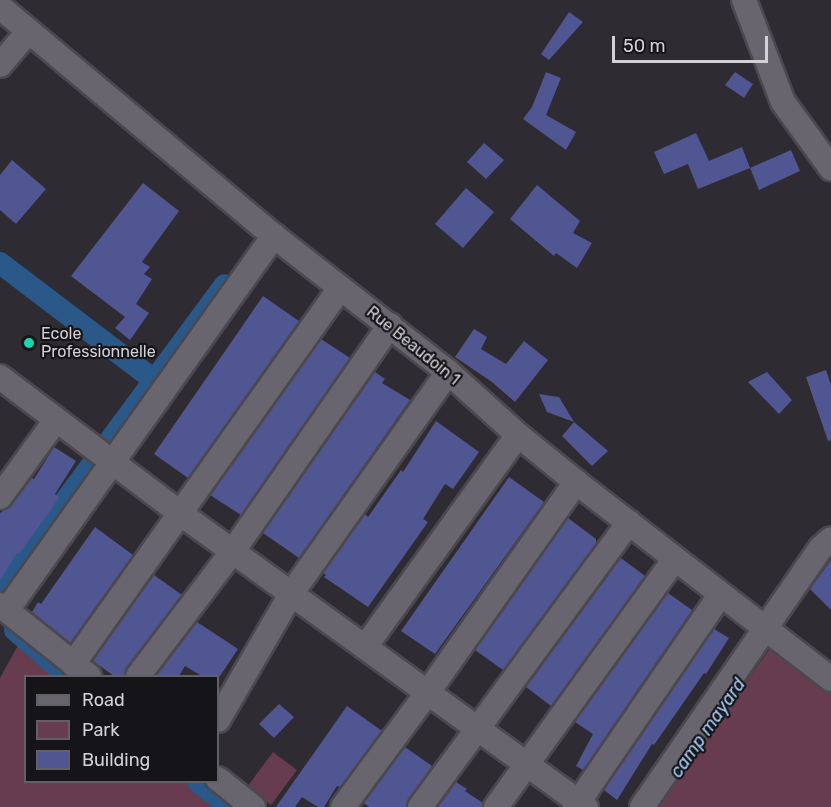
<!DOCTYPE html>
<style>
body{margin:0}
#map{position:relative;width:831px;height:807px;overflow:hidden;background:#2e2b33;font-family:Rubik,sans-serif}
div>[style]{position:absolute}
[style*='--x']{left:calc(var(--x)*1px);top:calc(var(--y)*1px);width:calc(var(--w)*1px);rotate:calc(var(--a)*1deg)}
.green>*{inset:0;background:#673c4e}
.canal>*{height:22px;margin:-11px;padding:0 11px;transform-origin:11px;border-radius:11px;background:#2a5889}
.building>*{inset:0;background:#505691}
.roads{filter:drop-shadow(2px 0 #4b484f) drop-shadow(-2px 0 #4b484f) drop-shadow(0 2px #4b484f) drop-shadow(0 -2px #4b484f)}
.minor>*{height:24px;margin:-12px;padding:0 12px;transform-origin:12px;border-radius:12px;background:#68656e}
.dots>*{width:16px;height:16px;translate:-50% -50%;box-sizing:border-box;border:3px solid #151418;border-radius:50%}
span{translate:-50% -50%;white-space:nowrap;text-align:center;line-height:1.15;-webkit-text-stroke:4.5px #151418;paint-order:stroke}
.poi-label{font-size:16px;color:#d3d1d6}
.left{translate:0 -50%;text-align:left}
.street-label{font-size:16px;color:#d3d1d6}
.water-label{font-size:18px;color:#a7cefa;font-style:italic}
.legend{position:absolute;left:24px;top:675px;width:195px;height:108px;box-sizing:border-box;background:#151418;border:2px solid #616064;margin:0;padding:8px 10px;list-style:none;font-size:18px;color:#d3d1d6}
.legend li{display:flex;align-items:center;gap:12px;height:30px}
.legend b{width:30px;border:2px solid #616064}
.scale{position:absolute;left:612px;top:36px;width:156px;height:27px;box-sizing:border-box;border:3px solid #d3d1d6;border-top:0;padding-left:8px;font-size:18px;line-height:21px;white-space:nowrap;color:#d3d1d6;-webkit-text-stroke:4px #151418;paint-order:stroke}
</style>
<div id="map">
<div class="green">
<i style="clip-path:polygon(21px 640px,68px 676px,26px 676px,26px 782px,205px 782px,238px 807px,0 807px,0 678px)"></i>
<i style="clip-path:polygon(771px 647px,831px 693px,831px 807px,657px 807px)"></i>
<i style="clip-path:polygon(273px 752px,297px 770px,271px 805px,247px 787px)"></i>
</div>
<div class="canal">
<i style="--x:0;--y:263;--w:193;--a:37.2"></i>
<i style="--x:0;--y:589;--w:378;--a:-53.5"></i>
<i style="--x:15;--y:630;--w:70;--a:41"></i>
<i style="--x:198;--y:782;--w:41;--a:37.1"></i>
</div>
<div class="building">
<i style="clip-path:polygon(569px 12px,583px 22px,549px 60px,541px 54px)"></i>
<i style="clip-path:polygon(546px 72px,561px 78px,546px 115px,576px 132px,566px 150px,523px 119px,532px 107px)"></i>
<i style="clip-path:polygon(735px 72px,753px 84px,744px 98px,725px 85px)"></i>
<i style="clip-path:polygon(696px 133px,709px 161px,742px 147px,750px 168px,698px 189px,688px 164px,664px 174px,654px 152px)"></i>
<i style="clip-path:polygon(484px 143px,504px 160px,486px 179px,467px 162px)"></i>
<i style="clip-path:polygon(791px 150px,800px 171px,759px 190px,750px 168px)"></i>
<i style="clip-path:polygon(12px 160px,46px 189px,16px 224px,0 210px,0 175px)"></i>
<i style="clip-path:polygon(143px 183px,179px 211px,142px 262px,150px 267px,144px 274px,152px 279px,136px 304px,149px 313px,130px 340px,115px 328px,125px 317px,71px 276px)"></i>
<i style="clip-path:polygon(537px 185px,580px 221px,573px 233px,592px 243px,577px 268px,556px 253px,554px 256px,510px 219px)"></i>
<i style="clip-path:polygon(466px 188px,494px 212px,463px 248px,435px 224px)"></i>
<i style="clip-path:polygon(263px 296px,299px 321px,188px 478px,154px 454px)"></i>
<i style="clip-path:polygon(474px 329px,487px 337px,481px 349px,506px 364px,524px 341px,548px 360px,515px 402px,492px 382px,455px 357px)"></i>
<i style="clip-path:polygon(321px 339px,350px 358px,241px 515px,210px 495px)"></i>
<i style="clip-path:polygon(826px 370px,831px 385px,831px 440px,828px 441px,806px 377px)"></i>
<i style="clip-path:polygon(375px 372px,385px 379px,382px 383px,410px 400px,299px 558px,263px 533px)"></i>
<i style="clip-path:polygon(767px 372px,792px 400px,779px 414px,748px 382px)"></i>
<i style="clip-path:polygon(539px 394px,559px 397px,574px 422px,608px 451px,592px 466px,562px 436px,574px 422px,547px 412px)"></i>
<i style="clip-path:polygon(436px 421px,479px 452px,453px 489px,445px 484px,423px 519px,428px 522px,368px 607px,324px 577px,326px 575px,323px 573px,365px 514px,368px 517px,401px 470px,403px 472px)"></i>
<i style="clip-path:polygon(54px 447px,76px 461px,55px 494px,59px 497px,51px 510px,19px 554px,17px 553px,0 580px,0 513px,11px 506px,32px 478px,34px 479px)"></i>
<i style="clip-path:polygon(509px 477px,544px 502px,435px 654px,401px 631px)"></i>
<i style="clip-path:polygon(568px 518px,596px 539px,596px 543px,503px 670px,475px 650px)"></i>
<i style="clip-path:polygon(95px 527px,133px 555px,70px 643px,32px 612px,38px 602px,41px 604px)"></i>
<i style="clip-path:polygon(621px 558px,645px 576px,551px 706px,526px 687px)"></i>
<i style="clip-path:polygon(831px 560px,831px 610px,810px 589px)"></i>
<i style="clip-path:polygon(154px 575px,182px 595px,127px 667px,124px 676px,114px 676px,93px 661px)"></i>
<i style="clip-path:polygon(668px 593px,692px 610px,583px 770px,576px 766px,593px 734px,575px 722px)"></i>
<i style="clip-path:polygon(197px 622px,238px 649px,220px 676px,202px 676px,185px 666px,179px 676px,156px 676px)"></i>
<i style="clip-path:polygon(714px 629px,729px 638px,706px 674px,704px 673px,654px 745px,652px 744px,617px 800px,604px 790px)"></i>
<i style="clip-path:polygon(279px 704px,294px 717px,274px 738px,259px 724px)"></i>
<i style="clip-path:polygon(347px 706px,382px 731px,340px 787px,337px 786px,324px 807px,318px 807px,302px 797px,295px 807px,276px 807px)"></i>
<i style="clip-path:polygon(405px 747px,432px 766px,409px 799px,406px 807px,369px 807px,364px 803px)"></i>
<i style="clip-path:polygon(456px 782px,467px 789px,465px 791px,483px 803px,482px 807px,438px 807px)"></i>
</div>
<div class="roads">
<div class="minor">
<i style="--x:744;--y:0;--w:109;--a:69.1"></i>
<i style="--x:783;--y:102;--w:82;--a:54"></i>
<i style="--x:0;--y:7;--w:357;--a:39.9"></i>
<i style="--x:274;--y:236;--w:221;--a:38"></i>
<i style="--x:448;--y:372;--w:94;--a:42"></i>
<i style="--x:518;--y:435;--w:75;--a:39"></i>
<i style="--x:576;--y:482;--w:322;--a:37.7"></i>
<i style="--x:0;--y:65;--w:43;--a:-49.7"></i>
<i style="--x:0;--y:377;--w:227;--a:37.1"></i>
<i style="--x:181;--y:514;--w:500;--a:35.9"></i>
<i style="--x:0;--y:497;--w:95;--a:-54"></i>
<i style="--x:0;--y:605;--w:114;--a:38.6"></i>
<i style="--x:7;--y:610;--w:460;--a:-54.5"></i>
<i style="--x:365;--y:647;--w:261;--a:-54.2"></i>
<i style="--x:73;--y:664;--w:461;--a:-54.6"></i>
<i style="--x:138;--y:676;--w:157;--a:-52.8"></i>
<i style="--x:233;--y:551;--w:275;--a:-55.2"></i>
<i style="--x:218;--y:720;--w:146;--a:-59.9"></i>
<i style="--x:291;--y:594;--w:272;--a:-54.7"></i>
<i style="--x:218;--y:779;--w:45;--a:38.7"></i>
<i style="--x:343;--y:807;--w:143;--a:-53.5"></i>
<i style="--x:428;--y:692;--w:257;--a:-54.8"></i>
<i style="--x:420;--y:807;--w:353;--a:-53.7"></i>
<i style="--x:496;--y:807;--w:306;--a:-54.2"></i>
<i style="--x:575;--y:807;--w:257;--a:-55.6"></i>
<i style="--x:642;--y:807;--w:315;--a:-55.4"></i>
<i style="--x:821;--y:548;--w:13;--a:-42"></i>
</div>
</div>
<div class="dots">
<i style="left:29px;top:343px;background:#18d5b2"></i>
</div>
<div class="poi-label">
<span class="left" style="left:41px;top:343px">Ecole<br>Professionnelle</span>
</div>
<div class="street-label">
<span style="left:413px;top:346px;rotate:39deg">Rue Beaudoin 1</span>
</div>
<div class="water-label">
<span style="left:708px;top:728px;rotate:-55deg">camp mayard</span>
</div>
<ul class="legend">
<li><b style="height:8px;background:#68656e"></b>Road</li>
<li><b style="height:16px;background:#673c4e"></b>Park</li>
<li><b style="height:16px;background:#505691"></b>Building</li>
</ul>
<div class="scale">50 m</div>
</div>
